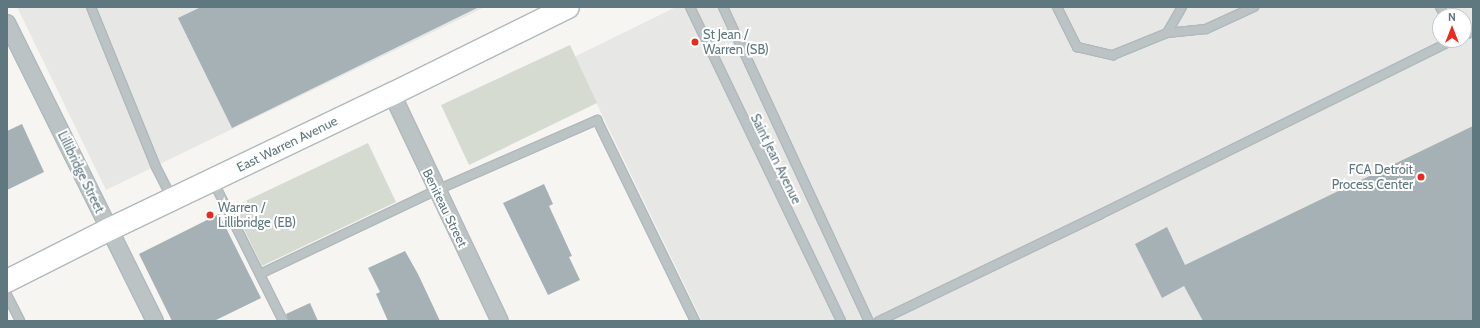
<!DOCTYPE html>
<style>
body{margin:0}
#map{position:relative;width:1480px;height:328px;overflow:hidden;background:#f6f5f2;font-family:Cabin,sans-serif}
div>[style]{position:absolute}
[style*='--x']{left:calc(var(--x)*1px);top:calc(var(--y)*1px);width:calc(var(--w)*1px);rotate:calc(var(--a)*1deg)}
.built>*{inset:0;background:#e7e7e6}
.green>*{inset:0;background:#d6dbd1}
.building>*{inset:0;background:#a5b1b5}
.roads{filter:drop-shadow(1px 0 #b0b9bc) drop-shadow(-1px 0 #b0b9bc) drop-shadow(0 1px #b0b9bc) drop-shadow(0 -1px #b0b9bc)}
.service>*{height:8px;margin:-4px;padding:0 4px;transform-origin:4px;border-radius:4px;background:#bcc3c5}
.minor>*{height:16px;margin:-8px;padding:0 8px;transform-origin:8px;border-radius:8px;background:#bcc3c5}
.secondary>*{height:22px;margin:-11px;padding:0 11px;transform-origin:11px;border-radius:11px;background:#fff}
.dots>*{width:11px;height:11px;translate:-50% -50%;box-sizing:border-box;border:2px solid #fff;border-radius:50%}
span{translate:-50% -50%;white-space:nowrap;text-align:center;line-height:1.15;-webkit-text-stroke:4px #fff;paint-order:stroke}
.poi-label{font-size:13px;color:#5f777f}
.left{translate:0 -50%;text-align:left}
.right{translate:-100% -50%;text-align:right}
.street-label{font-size:13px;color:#5f777f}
.frame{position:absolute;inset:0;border:8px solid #5f777f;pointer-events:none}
.north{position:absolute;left:1432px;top:8px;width:40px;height:40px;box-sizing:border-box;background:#fff;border:1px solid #bfc9cc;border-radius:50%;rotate:0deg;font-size:11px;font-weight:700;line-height:16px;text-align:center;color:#5f777f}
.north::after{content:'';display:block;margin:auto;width:14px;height:18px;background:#eb2a1d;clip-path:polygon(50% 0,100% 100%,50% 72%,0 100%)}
</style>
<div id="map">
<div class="built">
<i style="clip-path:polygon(17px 7px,485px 7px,106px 190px)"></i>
<i style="clip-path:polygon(evenodd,676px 7px,1473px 7px,1473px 321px,702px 321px,574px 57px,676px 7px,1440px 16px,1464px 16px,1464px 40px,1440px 40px,1440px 16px)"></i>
</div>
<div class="green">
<i style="clip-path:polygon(570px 45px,597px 103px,469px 165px,441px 105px)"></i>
<i style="clip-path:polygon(368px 143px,396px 202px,262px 266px,233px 207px)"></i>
</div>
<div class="building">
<i style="clip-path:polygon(201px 7px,479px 7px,232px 128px,178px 18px)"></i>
<i style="clip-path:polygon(22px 124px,44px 172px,7px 190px,7px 131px)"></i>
<i style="clip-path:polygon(1473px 126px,1473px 321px,1203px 321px,1184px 286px,1162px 298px,1135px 244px,1167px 227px,1185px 265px)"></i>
<i style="clip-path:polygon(544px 184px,553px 204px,549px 206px,572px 256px,569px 257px,580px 280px,548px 295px,503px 203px)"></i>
<i style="clip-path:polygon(219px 214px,261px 298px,214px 321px,172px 321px,139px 254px)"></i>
<i style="clip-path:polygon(405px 251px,418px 274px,440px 321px,388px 321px,376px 294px,380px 292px,368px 268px)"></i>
<i style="clip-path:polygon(310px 303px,318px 321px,288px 321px,286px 314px)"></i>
</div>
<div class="roads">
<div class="service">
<i style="--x:91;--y:7;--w:173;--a:67.9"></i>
<i style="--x:156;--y:167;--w:36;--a:63"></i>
<i style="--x:690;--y:7;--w:348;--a:64.3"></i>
<i style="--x:723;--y:7;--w:346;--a:65.1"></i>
<i style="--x:1057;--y:7;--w:45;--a:63.4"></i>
<i style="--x:1077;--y:47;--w:37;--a:13"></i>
<i style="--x:1113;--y:55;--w:58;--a:-22.2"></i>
<i style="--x:1167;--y:33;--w:39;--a:-6"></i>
<i style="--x:1206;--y:29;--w:53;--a:-24.6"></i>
<i style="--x:1440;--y:7;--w:10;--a:61"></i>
<i style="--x:1167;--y:33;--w:30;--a:-60"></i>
<i style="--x:1464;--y:35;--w:9;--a:-18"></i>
<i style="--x:213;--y:181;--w:157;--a:63.4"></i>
<i style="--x:260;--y:274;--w:196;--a:-25.4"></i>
<i style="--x:437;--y:190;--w:175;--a:-23.6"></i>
<i style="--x:597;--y:120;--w:224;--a:64"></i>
<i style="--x:7;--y:295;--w:29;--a:63"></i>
<i style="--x:879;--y:321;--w:244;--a:-25.7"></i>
<i style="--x:1099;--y:215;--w:395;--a:-26.3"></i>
</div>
<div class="minor">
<i style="--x:7;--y:23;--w:333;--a:63.6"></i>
<i style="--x:392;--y:94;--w:251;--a:64.6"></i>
</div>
<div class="secondary">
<i style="--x:7;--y:281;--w:115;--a:-26.8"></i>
<i style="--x:110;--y:229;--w:313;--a:-25.6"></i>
<i style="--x:392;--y:94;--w:196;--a:-26.3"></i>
</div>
</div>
<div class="dots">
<i style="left:695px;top:42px;background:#eb2a1d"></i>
<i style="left:1421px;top:177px;background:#eb2a1d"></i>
<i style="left:210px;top:215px;background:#eb2a1d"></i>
</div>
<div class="poi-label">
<span class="left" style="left:703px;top:42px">St Jean /<br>Warren (SB)</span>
<span class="right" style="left:1413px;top:177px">FCA Detroit<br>Process Center</span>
<span class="left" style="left:218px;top:215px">Warren /<br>Lillibridge (EB)</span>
</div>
<div class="street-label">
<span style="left:287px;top:144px;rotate:-26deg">East Warren Avenue</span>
<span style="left:776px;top:159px;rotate:64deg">Saint Jean Avenue</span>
<span style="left:81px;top:172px;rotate:64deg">Lillibridge Street</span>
<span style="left:445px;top:208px;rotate:64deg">Beniteau Street</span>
</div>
<div class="frame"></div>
<div class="north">N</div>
</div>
